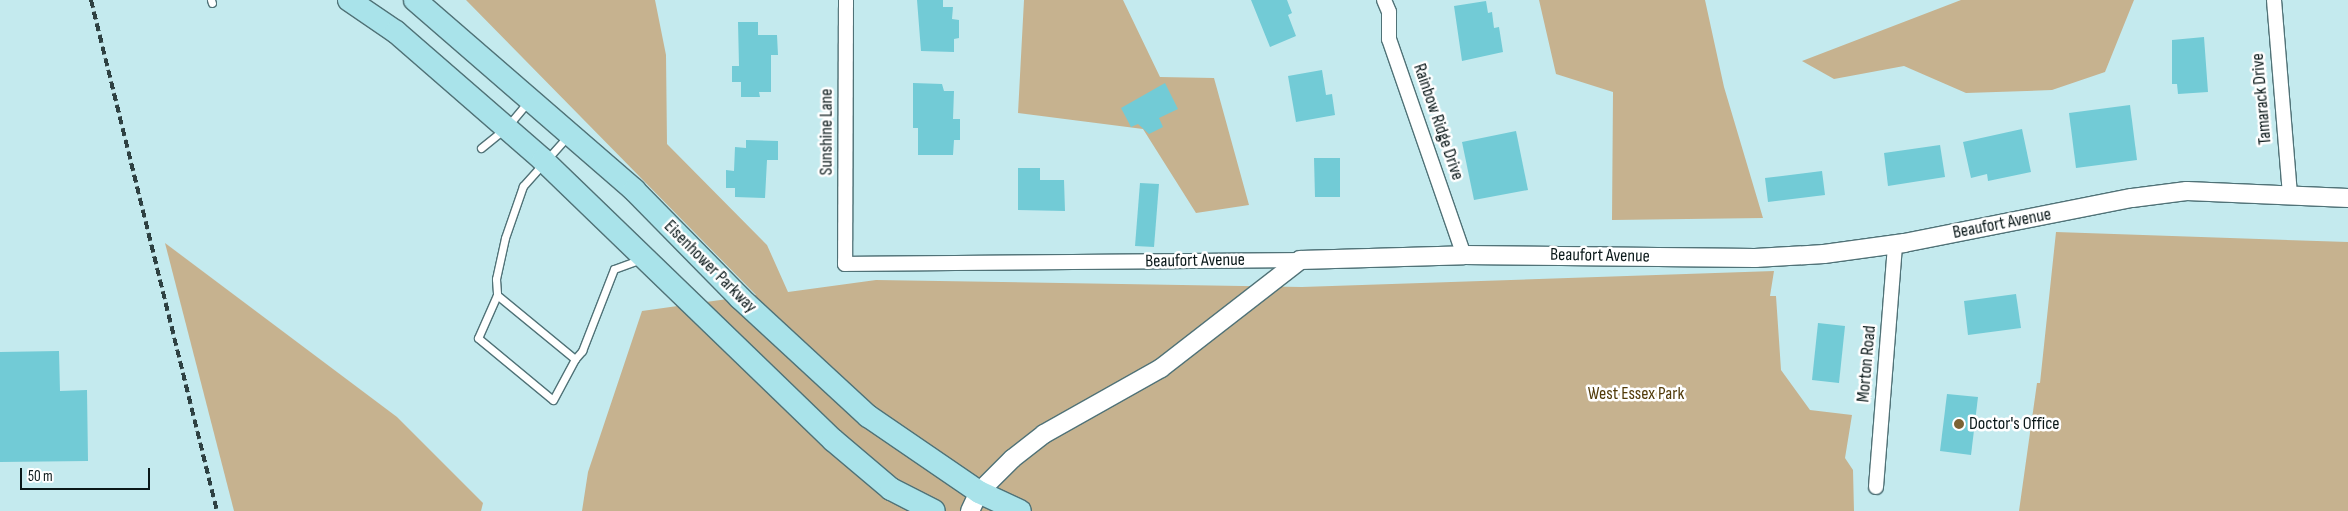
<!DOCTYPE html>
<style>
body{margin:0}
#map{position:relative;width:2348px;height:511px;overflow:hidden;background:#c4eaee;font-family:"Sofia Sans Condensed",sans-serif}
div>[style]{position:absolute}
[style*='--x']{left:calc(var(--x)*1px);top:calc(var(--y)*1px);width:calc(var(--w)*1px);rotate:calc(var(--a)*1deg)}
.green>*{inset:0;background:#c6b28f}
.building>*{inset:0;background:#72cbd6}
.roads{filter:drop-shadow(1px 0 #507277) drop-shadow(-1px 0 #507277) drop-shadow(0 1px #507277) drop-shadow(0 -1px #507277)}
.service>*{height:7px;margin:-3.5px;padding:0 3.5px;transform-origin:3.5px;border-radius:3.5px;background:#fff}
.minor>*{height:14px;margin:-7px;padding:0 7px;transform-origin:7px;border-radius:7px;background:#fff}
.tertiary>*{height:18px;margin:-9px;padding:0 9px;transform-origin:9px;border-radius:9px;background:#fff}
.primary>*{height:22px;margin:-11px;padding:0 11px;transform-origin:11px;border-radius:11px;background:#a9e3ea}
.rail>*{height:4px;margin-top:-2px;transform-origin:0;background:repeating-linear-gradient(90deg,#2e4142 0 8px,transparent 0 12px)}
.dots>*{width:14px;height:14px;translate:-50% -50%;box-sizing:border-box;border:2px solid #fff;border-radius:50%}
span{translate:-50% -50%;white-space:nowrap;text-align:center;line-height:1.15;-webkit-text-stroke:5px #fff;paint-order:stroke}
.street-label{font-size:18px;color:#0a1819}
.park-label{font-size:18px;color:#523b0a}
.poi-label{font-size:18px;color:#0a1819}
.left{translate:0 -50%;text-align:left}
.scale{position:absolute;left:20px;top:468px;width:130px;height:22px;box-sizing:border-box;border:2px solid #0a1819;border-top:0;padding-left:6px;font-size:15px;line-height:18px;white-space:nowrap;color:#0a1819;-webkit-text-stroke:4px #fff;paint-order:stroke}
</style>
<div id="map">
<div class="green">
<i style="clip-path:polygon(466px 0,655px 0,666px 55px,667px 144px,767px 245px,788px 292px,876px 280px,1302px 287px,1774px 271px,1770px 296px,1776px 296px,1781px 370px,1810px 410px,1852px 415px,1845px 458px,1853px 470px,1854px 511px,582px 511px,588px 472px,642px 311px,756px 295px)"></i>
<i style="clip-path:polygon(1024px 0,1123px 0,1160px 77px,1214px 78px,1249px 205px,1196px 213px,1143px 129px,1018px 113px)"></i>
<i style="clip-path:polygon(1539px 0,1705px 0,1724px 87px,1763px 218px,1612px 220px,1613px 92px,1556px 74px)"></i>
<i style="clip-path:polygon(1961px 0,2134px 0,2105px 72px,2052px 90px,1966px 93px,1904px 66px,1834px 79px,1802px 61px)"></i>
<i style="clip-path:polygon(2056px 232px,2348px 242px,2348px 511px,2019px 511px,2037px 383px,2040px 383px)"></i>
<i style="clip-path:polygon(165px 243px,397px 417px,483px 503px,481px 511px,234px 511px)"></i>
</div>
<div class="building">
<i style="clip-path:polygon(917px 0,943px 0,943px 7px,953px 7px,952px 19px,959px 20px,959px 38px,954px 39px,954px 52px,921px 51px)"></i>
<i style="clip-path:polygon(1251px 0,1287px 0,1292px 13px,1288px 15px,1296px 36px,1270px 47px)"></i>
<i style="clip-path:polygon(1486px 1px,1488px 13px,1492px 12px,1494px 28px,1499px 27px,1503px 52px,1462px 61px,1454px 6px)"></i>
<i style="clip-path:polygon(738px 22px,758px 22px,758px 35px,777px 35px,778px 55px,771px 55px,771px 92px,759px 92px,760px 97px,741px 97px,741px 82px,732px 82px,732px 66px,739px 66px)"></i>
<i style="clip-path:polygon(2204px 37px,2208px 92px,2178px 94px,2177px 84px,2172px 84px,2172px 40px)"></i>
<i style="clip-path:polygon(1322px 70px,1326px 95px,1332px 94px,1335px 115px,1296px 122px,1288px 76px)"></i>
<i style="clip-path:polygon(913px 83px,942px 84px,944px 91px,954px 91px,953px 119px,960px 119px,960px 140px,954px 140px,953px 155px,918px 155px,918px 128px,913px 128px)"></i>
<i style="clip-path:polygon(1165px 83px,1178px 109px,1159px 118px,1163px 127px,1149px 134px,1138px 124px,1131px 127px,1121px 108px)"></i>
<i style="clip-path:polygon(2130px 105px,2137px 160px,2076px 168px,2069px 113px)"></i>
<i style="clip-path:polygon(2022px 129px,2031px 172px,1988px 181px,1987px 174px,1971px 178px,1963px 142px)"></i>
<i style="clip-path:polygon(1516px 131px,1528px 190px,1474px 200px,1462px 142px)"></i>
<i style="clip-path:polygon(746px 140px,778px 141px,778px 160px,767px 160px,765px 198px,735px 197px,735px 188px,726px 188px,726px 170px,734px 171px,735px 147px,746px 148px)"></i>
<i style="clip-path:polygon(1940px 145px,1945px 177px,1888px 186px,1884px 153px)"></i>
<i style="clip-path:polygon(1314px 158px,1340px 158px,1340px 197px,1315px 197px)"></i>
<i style="clip-path:polygon(1018px 168px,1040px 168px,1040px 180px,1064px 180px,1065px 211px,1018px 210px)"></i>
<i style="clip-path:polygon(1822px 171px,1825px 195px,1768px 202px,1765px 178px)"></i>
<i style="clip-path:polygon(1140px 183px,1159px 184px,1154px 247px,1135px 246px)"></i>
<i style="clip-path:polygon(2016px 294px,2021px 328px,1968px 335px,1964px 301px)"></i>
<i style="clip-path:polygon(1818px 323px,1845px 326px,1839px 383px,1812px 380px)"></i>
<i style="clip-path:polygon(59px 351px,60px 391px,87px 390px,88px 461px,0 462px,0 352px)"></i>
<i style="clip-path:polygon(1947px 394px,1978px 397px,1971px 455px,1940px 451px)"></i>
</div>
<div class="roads">
<div class="service">
<i style="--x:211;--y:0;--w:3;--a:72"></i>
<i style="--x:567;--y:137;--w:66;--a:131.9"></i>
<i style="--x:523;--y:186;--w:55;--a:109.1"></i>
<i style="--x:505;--y:238;--w:42;--a:102.4"></i>
<i style="--x:496;--y:279;--w:16;--a:86"></i>
<i style="--x:497;--y:295;--w:101;--a:39.4"></i>
<i style="--x:575;--y:359;--w:11;--a:-49"></i>
<i style="--x:582;--y:351;--w:88;--a:-68.7"></i>
<i style="--x:614;--y:269;--w:30;--a:-20"></i>
<i style="--x:481;--y:148;--w:32;--a:-39"></i>
<i style="--x:506;--y:128;--w:34;--a:-50"></i>
<i style="--x:497;--y:295;--w:47;--a:113.8"></i>
<i style="--x:478;--y:338;--w:97;--a:39.6"></i>
<i style="--x:553;--y:400;--w:47;--a:-61.8"></i>
</div>
<div class="minor">
<i style="--x:846;--y:0;--w:264;--a:90.2"></i>
<i style="--x:845;--y:264;--w:455;--a:-0.5"></i>
<i style="--x:1384;--y:0;--w:13;--a:67"></i>
<i style="--x:1389;--y:12;--w:27;--a:90"></i>
<i style="--x:1389;--y:39;--w:229;--a:70.9"></i>
<i style="--x:2274;--y:0;--w:195;--a:85.3"></i>
<i style="--x:1876;--y:487;--w:244;--a:-85.5"></i>
</div>
<div class="tertiary">
<i style="--x:970;--y:511;--w:21;--a:-65"></i>
<i style="--x:979;--y:492;--w:47;--a:-45"></i>
<i style="--x:1012;--y:459;--w:41;--a:-38"></i>
<i style="--x:1044;--y:434;--w:134;--a:-29.4"></i>
<i style="--x:1161;--y:368;--w:176;--a:-37.8"></i>
<i style="--x:1300;--y:260;--w:164;--a:-1.7"></i>
<i style="--x:1464;--y:255;--w:291;--a:0.6"></i>
<i style="--x:1755;--y:258;--w:69;--a:-3.3"></i>
<i style="--x:1824;--y:254;--w:81;--a:-7.8"></i>
<i style="--x:1904;--y:243;--w:232;--a:-11.2"></i>
<i style="--x:2132;--y:198;--w:55;--a:-7.3"></i>
<i style="--x:2187;--y:191;--w:161;--a:2.5"></i>
</div>
<div class="primary">
<i style="--x:349;--y:0;--w:57;--a:34.2"></i>
<i style="--x:396;--y:32;--w:195;--a:41"></i>
<i style="--x:543;--y:160;--w:403;--a:44"></i>
<i style="--x:833;--y:440;--w:76;--a:40.2"></i>
<i style="--x:891;--y:489;--w:48;--a:27.1"></i>
<i style="--x:415;--y:0;--w:290;--a:40.9"></i>
<i style="--x:634;--y:190;--w:151;--a:45.5"></i>
<i style="--x:740;--y:298;--w:174;--a:42.7"></i>
<i style="--x:868;--y:416;--w:135;--a:34.4"></i>
<i style="--x:979;--y:492;--w:45;--a:24.9"></i>
</div>
</div>
<div class="rail">
<i style="--x:91;--y:0;--w:526;--a:76.15"></i>
</div>
<div class="dots">
<i style="left:1959px;top:424px;background:#7d6334"></i>
</div>
<div class="street-label">
<span style="left:2262px;top:99px;rotate:-95deg">Tamarack Drive</span>
<span style="left:1438px;top:122px;rotate:71deg">Rainbow Ridge Drive</span>
<span style="left:827px;top:132px;rotate:-90deg">Sunshine Lane</span>
<span style="left:2002px;top:224px;rotate:-11deg">Beaufort Avenue</span>
<span style="left:1600px;top:256px;rotate:1deg">Beaufort Avenue</span>
<span style="left:1195px;top:261px;rotate:-1deg">Beaufort Avenue</span>
<span style="left:710px;top:267px;rotate:45deg">Eisenhower Parkway</span>
<span style="left:1867px;top:364px;rotate:-85deg">Morton Road</span>
</div>
<div class="park-label">
<span style="left:1636px;top:394px">West Essex Park</span>
</div>
<div class="poi-label">
<span class="left" style="left:1969px;top:424px">Doctor's Office</span>
</div>
<div class="scale">50 m</div>
</div>
